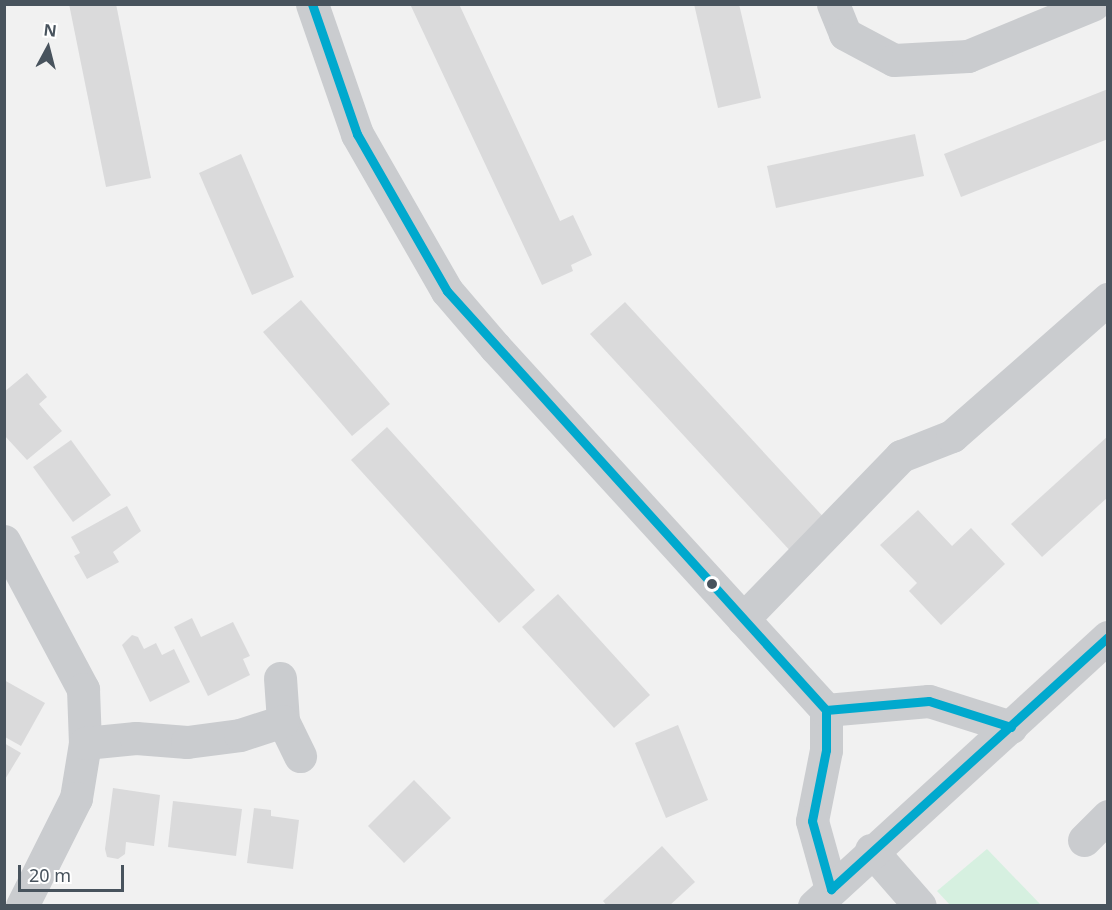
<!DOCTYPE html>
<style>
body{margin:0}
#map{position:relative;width:1112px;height:910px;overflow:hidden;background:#f1f1f1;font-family:"Noto Sans",sans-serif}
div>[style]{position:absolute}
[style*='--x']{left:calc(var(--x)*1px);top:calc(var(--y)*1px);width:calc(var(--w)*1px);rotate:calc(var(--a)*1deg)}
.green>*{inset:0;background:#d6f0e0}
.building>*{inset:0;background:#dadadb}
.minor>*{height:33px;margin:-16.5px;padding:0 16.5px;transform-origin:16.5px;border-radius:16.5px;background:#cacccf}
.bus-1>*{height:9px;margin:-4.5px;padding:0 4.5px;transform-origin:4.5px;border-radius:4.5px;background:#00a9ce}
.dots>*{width:16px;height:16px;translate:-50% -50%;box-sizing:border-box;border:3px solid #fff;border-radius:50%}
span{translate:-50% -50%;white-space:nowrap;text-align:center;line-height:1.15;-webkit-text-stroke:6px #fff;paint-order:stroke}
.frame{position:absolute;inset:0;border:6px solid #48535d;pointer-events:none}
.north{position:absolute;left:18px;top:18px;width:60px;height:60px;-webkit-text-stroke:4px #fff;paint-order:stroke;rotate:7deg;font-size:16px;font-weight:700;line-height:24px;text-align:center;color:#48535d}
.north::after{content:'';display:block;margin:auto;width:21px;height:27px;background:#48535d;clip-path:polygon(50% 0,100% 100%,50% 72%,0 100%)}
.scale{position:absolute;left:18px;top:865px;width:106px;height:27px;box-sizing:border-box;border:3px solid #48535d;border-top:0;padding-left:8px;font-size:18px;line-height:21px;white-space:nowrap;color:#48535d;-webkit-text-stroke:4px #fff;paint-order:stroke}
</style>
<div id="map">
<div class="green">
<i style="clip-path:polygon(987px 849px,1041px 905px,950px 905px,937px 891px)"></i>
</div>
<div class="building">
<i style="clip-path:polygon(69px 4px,116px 4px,151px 178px,106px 187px)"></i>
<i style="clip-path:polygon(410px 4px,459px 4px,560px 221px,573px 215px,592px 255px,571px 265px,573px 271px,542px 285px)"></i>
<i style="clip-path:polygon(694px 4px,739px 4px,761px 98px,718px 108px)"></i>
<i style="clip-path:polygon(1108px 89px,1108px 139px,961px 197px,944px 154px)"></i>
<i style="clip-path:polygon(915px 134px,924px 176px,776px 208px,767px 166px)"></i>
<i style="clip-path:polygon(241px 154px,294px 277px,252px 295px,199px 173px)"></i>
<i style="clip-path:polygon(301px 300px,390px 404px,352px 436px,263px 332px)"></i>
<i style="clip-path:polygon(625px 302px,829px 523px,794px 555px,590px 334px)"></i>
<i style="clip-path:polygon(27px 373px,47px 397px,39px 404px,62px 431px,27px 460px,4px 435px,4px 392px)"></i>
<i style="clip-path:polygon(387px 427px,535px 590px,499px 623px,351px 460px)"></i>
<i style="clip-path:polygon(1108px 436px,1108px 497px,1042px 557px,1011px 524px)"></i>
<i style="clip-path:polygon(71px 440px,111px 495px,73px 522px,33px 467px)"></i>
<i style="clip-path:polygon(127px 506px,141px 531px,113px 552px,119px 562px,87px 579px,74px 556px,80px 553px,71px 537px)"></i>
<i style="clip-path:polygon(918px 510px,952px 546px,971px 528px,1005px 564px,941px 625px,909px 591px,917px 583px,880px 545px)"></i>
<i style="clip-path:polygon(558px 594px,650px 695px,614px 728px,522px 627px)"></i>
<i style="clip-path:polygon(192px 618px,201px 637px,233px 622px,250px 656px,243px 659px,250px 675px,208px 696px,174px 627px)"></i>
<i style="clip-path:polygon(132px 635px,138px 637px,144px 649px,156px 643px,162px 655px,174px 649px,190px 682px,150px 702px,122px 645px)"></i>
<i style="clip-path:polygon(4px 680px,45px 703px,21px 746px,5px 737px)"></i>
<i style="clip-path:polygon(678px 725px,708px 800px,666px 818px,635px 743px)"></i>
<i style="clip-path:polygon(4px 743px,21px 753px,4px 781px)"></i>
<i style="clip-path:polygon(414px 780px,451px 818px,404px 863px,368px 826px)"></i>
<i style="clip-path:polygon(113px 788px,160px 795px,154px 846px,126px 842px,125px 854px,118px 859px,107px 857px,105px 849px)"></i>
<i style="clip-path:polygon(173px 801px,242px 809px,236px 856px,168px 847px)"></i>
<i style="clip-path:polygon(254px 808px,271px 810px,271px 816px,299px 820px,293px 869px,247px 863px)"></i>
<i style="clip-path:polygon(662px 846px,695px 882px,669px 906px,607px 906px,603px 901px)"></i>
</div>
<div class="minor">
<i style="--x:312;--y:4;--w:138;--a:70.9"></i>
<i style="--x:357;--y:134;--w:181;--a:60.2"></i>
<i style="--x:447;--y:291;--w:74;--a:49.4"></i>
<i style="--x:495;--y:347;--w:491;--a:47.6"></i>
<i style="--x:826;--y:710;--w:40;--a:90"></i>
<i style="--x:826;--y:750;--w:72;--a:101.2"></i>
<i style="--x:812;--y:821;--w:71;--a:74.4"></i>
<i style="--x:833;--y:4;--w:32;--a:68"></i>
<i style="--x:845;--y:34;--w:55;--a:28"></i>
<i style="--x:894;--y:60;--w:74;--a:-3.1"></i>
<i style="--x:968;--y:56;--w:136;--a:-22.4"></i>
<i style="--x:4;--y:541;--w:168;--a:61.9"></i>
<i style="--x:83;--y:689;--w:54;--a:87.9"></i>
<i style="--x:85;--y:743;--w:56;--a:99.3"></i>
<i style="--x:76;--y:798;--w:121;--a:116.6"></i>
<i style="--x:743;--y:619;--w:227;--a:-45.9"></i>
<i style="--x:901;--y:456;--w:55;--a:-21.4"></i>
<i style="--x:952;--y:436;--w:208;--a:-41.3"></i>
<i style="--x:280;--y:678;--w:43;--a:86"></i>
<i style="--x:283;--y:721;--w:39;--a:64"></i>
<i style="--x:826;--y:710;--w:103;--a:-5"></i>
<i style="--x:929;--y:701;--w:86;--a:17.6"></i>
<i style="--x:85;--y:743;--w:51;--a:-5.6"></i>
<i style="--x:136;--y:738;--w:51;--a:4.5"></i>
<i style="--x:187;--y:742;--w:53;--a:-7.5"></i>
<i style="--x:240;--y:735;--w:45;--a:-18"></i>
<i style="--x:1084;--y:840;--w:34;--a:-45"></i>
<i style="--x:871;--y:850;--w:74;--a:48.8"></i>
<i style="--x:814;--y:906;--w:398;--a:-42.5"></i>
</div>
<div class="bus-1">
<i style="--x:312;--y:4;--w:138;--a:70.9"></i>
<i style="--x:357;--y:134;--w:181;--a:60.2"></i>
<i style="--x:447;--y:291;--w:565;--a:47.87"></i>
<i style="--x:826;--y:710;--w:40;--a:90"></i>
<i style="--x:826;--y:750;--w:72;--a:101.2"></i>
<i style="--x:812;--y:821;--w:71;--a:74.4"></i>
<i style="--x:831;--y:889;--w:374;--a:-42.3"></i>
<i style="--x:826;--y:710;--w:103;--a:-5"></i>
<i style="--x:929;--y:701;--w:86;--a:17.6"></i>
</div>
<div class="dots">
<i style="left:712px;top:584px;background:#48535d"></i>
</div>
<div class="frame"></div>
<div class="north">N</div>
<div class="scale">20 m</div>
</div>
